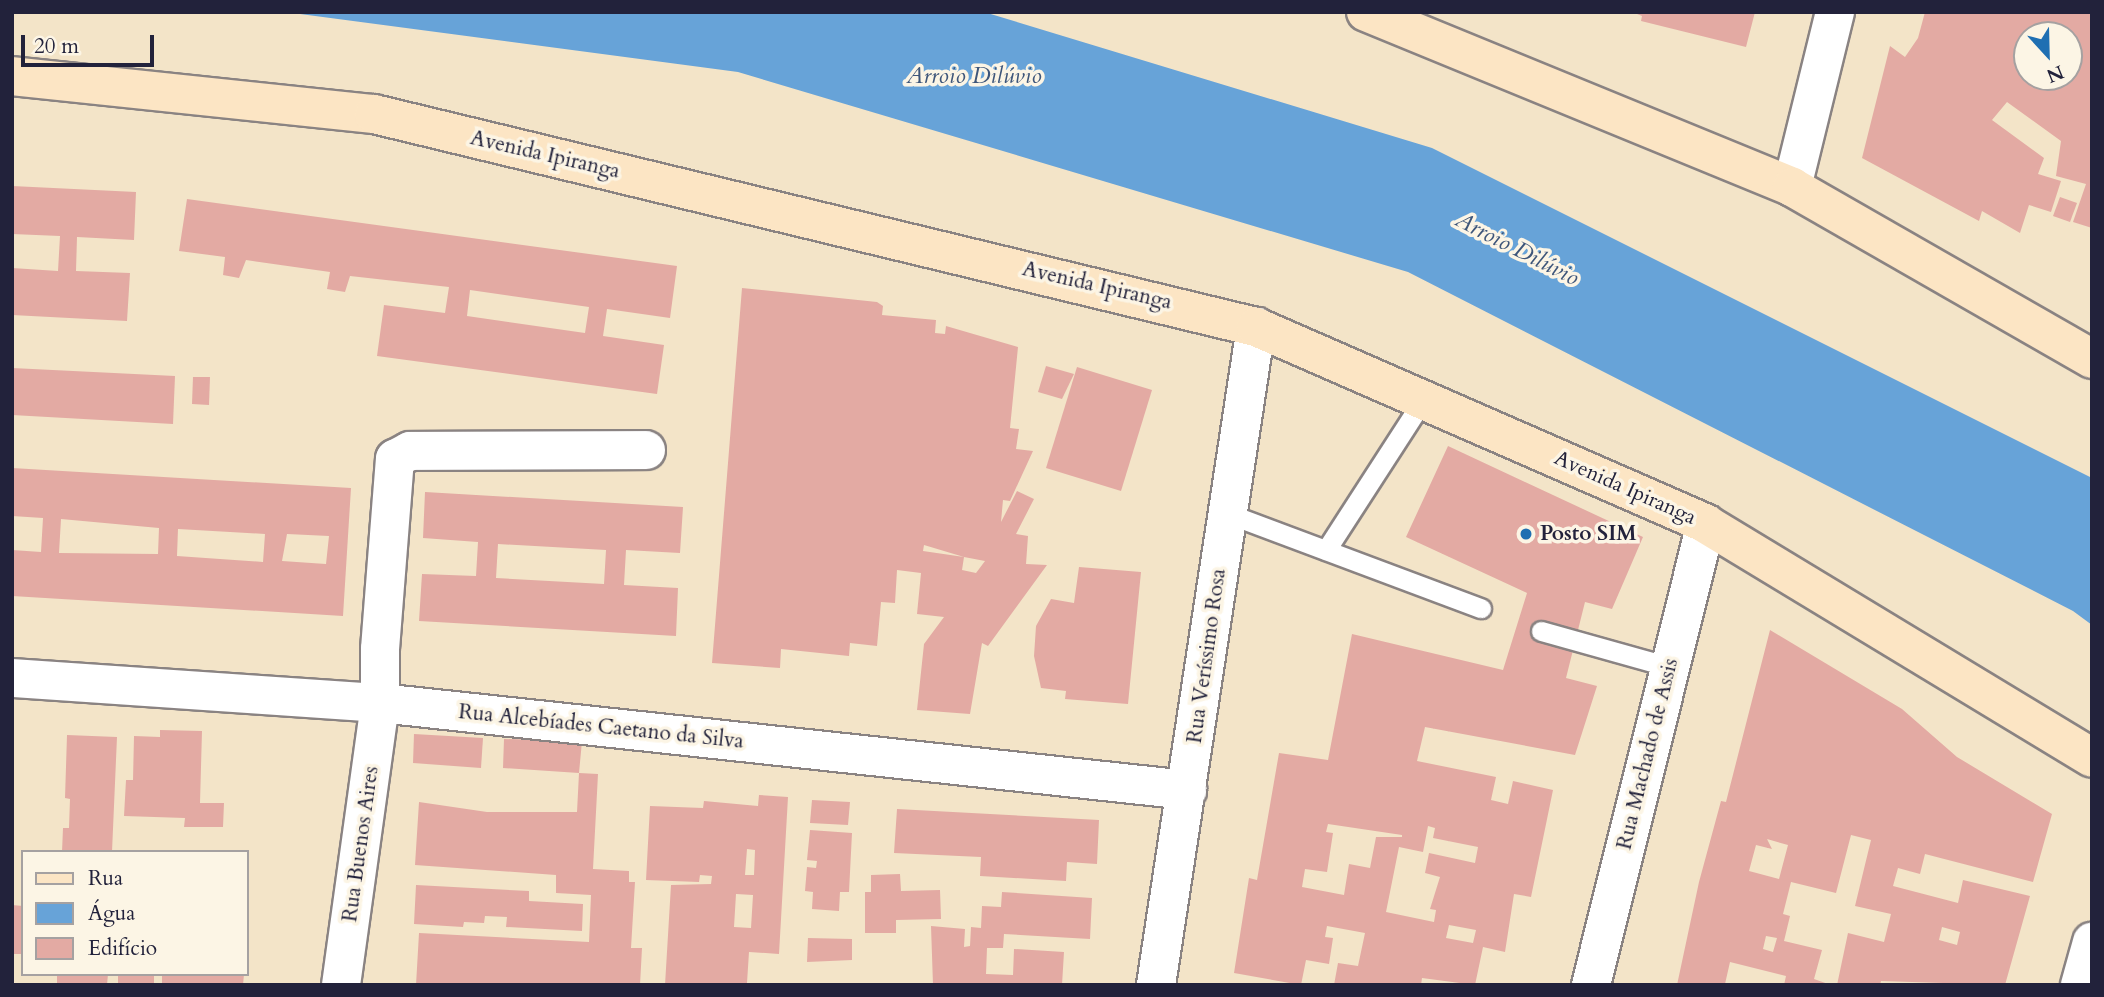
<!DOCTYPE html>
<meta charset="utf-8">
<style>
body{margin:0}
#map{position:relative;width:2104px;height:997px;overflow:hidden;background:#f3e4c8;font-family:Cardo,serif}
div>[style]{position:absolute}
[style*='--x']{left:calc(var(--x)*1px);top:calc(var(--y)*1px);width:calc(var(--w)*1px);rotate:calc(var(--a)*1deg)}
.water>*{inset:0;background:#67a3d8}
.building>*{inset:0;background:#e3aaa3}
.roads{filter:drop-shadow(2px 0 #8a8382) drop-shadow(-2px 0 #8a8382) drop-shadow(0 2px #8a8382) drop-shadow(0 -2px #8a8382)}
.lane>*{height:19px;margin:-9.5px;padding:0 9.5px;transform-origin:9.5px;border-radius:9.5px;background:#fff}
.street>*{height:38px;margin:-19px;padding:0 19px;transform-origin:19px;border-radius:19px;background:#fff}
.secondary>*{height:38px;margin:-19px;padding:0 19px;transform-origin:19px;border-radius:19px;background:#fce5c4}
.dots>*{width:19px;height:19px;translate:-50% -50%;box-sizing:border-box;border:4px solid #fcf5e5;border-radius:50%}
span{translate:-50% -50%;white-space:nowrap;text-align:center;line-height:1.15;-webkit-text-stroke:7px #fcf5e5;paint-order:stroke}
.street-label{font-size:21px;color:#22223b}
.poi-label{font-size:21px;color:#22223b;font-weight:700}
.left{translate:0 -50%;text-align:left}
.water-label{font-size:23px;color:#3e567a;font-style:italic}
.frame{position:absolute;inset:0;border:14px solid #22223b;pointer-events:none}
.legend{position:absolute;left:21px;top:850px;width:228px;height:126px;box-sizing:border-box;background:#fcf5e5;border:2px solid #a5a1a1;margin:0;padding:9px 12px;list-style:none;font-size:21px;color:#22223b}
.legend li{display:flex;align-items:center;gap:14px;height:35px}
.legend b{width:35px;border:2px solid #a5a1a1}
.north{position:absolute;left:2013px;top:21px;width:70px;height:70px;box-sizing:border-box;background:#fcf5e5;border:2px solid #a5a1a1;border-radius:50%;rotate:158deg;font-size:19px;font-weight:700;line-height:28px;text-align:center;color:#22223b}
.north::after{content:'';display:block;margin:auto;width:24px;height:32px;background:#1f6fb2;clip-path:polygon(50% 0,100% 100%,50% 72%,0 100%)}
.scale{position:absolute;left:21px;top:35px;width:133px;height:32px;box-sizing:border-box;border:4px solid #22223b;border-top:0;padding-left:9px;font-size:21px;line-height:24px;white-space:nowrap;color:#22223b;-webkit-text-stroke:5px #fcf5e5;paint-order:stroke}
</style>
<div id="map">
<div class="water">
<i style="clip-path:polygon(285px 12px,984px 12px,1432px 148px,2092px 478px,2092px 625px,2073px 611px,1408px 272px,738px 72px)"></i>
</div>
<div class="building">
<i style="clip-path:polygon(1632px 12px,1755px 12px,1746px 47px,1641px 21px,1642px 16px)"></i>
<i style="clip-path:polygon(evenodd,1925px 12px,2092px 12px,2092px 228px,2073px 222px,2086px 184px,2056px 176px,2061px 141px,2007px 102px,1992px 120px,2044px 158px,2038px 174px,2061px 181px,2051px 212px,2029px 205px,2020px 233px,1982px 211px,1979px 221px,1862px 158px,1890px 46px,1905px 57px,1918px 38px,1925px 12px,2027px 35px,2069px 35px,2069px 77px,2027px 77px,2027px 35px)"></i>
<i style="clip-path:polygon(12px 186px,136px 192px,134px 240px,77px 237px,76px 271px,130px 273px,127px 321px,12px 315px,12px 268px,58px 271px,60px 236px,12px 234px)"></i>
<i style="clip-path:polygon(2060px 197px,2077px 203px,2070px 222px,2053px 216px)"></i>
<i style="clip-path:polygon(evenodd,187px 199px,677px 266px,670px 318px,607px 309px,603px 336px,664px 345px,657px 394px,377px 356px,384px 305px,445px 313px,449px 287px,350px 276px,345px 292px,327px 289px,330px 272px,246px 260px,239px 278px,223px 275px,225px 257px,179px 251px,187px 199px,470px 290px,589px 307px,585px 333px,467px 316px,470px 290px)"></i>
<i style="clip-path:polygon(evenodd,742px 288px,877px 302px,883px 306px,882px 315px,936px 320px,935px 333px,945px 334px,946px 326px,1018px 347px,1010px 428px,1019px 429px,1016px 449px,1033px 451px,1010px 501px,1003px 500px,1001px 522px,1017px 491px,1034px 499px,1016px 534px,1028px 536px,1026px 564px,1047px 565px,988px 646px,982px 643px,970px 714px,917px 710px,924px 644px,944px 617px,917px 614px,921px 573px,897px 570px,895px 603px,881px 602px,877px 646px,850px 643px,849px 656px,781px 649px,780px 668px,712px 663px,742px 288px,924px 545px,964px 557px,985px 561px,976px 573px,962px 570px,964px 557px,923px 551px,924px 545px)"></i>
<i style="clip-path:polygon(1046px 366px,1074px 374px,1062px 399px,1038px 392px)"></i>
<i style="clip-path:polygon(1077px 367px,1152px 390px,1121px 491px,1046px 468px)"></i>
<i style="clip-path:polygon(12px 368px,175px 376px,173px 424px,12px 415px)"></i>
<i style="clip-path:polygon(193px 377px,210px 377px,209px 405px,192px 404px)"></i>
<i style="clip-path:polygon(evenodd,1448px 446px,1643px 537px,1612px 609px,1585px 602px,1566px 678px,1597px 686px,1575px 755px,1425px 727px,1417px 761px,1496px 777px,1491px 800px,1508px 804px,1513px 781px,1553px 790px,1531px 897px,1514px 894px,1505px 952px,1483px 947px,1475px 985px,1422px 978px,1421px 985px,1334px 985px,1338px 963px,1358px 966px,1365px 933px,1327px 926px,1325px 937px,1333px 938px,1329px 964px,1306px 960px,1301px 985px,1234px 973px,1249px 878px,1257px 880px,1279px 753px,1328px 760px,1352px 634px,1503px 670px,1527px 593px,1406px 537px,1448px 446px,1328px 824px,1402px 835px,1402px 837px,1376px 837px,1370px 868px,1349px 864px,1344px 895px,1302px 887px,1305px 869px,1327px 872px,1333px 833px,1326px 832px,1328px 824px,1448px 446px,1428px 826px,1435px 828px,1433px 838px,1478px 847px,1475px 863px,1429px 853px,1425px 873px,1440px 877px,1430px 909px,1436px 910px,1434px 922px,1386px 912px,1399px 847px,1423px 852px,1428px 826px,1448px 446px,1449px 925px,1476px 930px,1473px 943px,1446px 938px,1449px 925px)"></i>
<i style="clip-path:polygon(evenodd,12px 468px,351px 488px,343px 616px,12px 596px,12px 550px,41px 552px,43px 518px,12px 516px,12px 468px,61px 519px,159px 528px,158px 554px,59px 553px,61px 519px,12px 468px,178px 529px,265px 534px,263px 562px,177px 556px,178px 529px,12px 468px,287px 534px,329px 536px,326px 564px,282px 561px,287px 534px)"></i>
<i style="clip-path:polygon(evenodd,425px 492px,683px 507px,680px 553px,626px 550px,624px 585px,678px 588px,676px 636px,419px 621px,422px 574px,476px 576px,478px 542px,423px 538px,425px 492px,498px 544px,606px 550px,604px 584px,496px 578px,498px 544px)"></i>
<i style="clip-path:polygon(1079px 567px,1141px 572px,1128px 704px,1065px 699px,1066px 691px,1041px 688px,1034px 656px,1036px 626px,1051px 599px,1074px 603px)"></i>
<i style="clip-path:polygon(evenodd,1770px 630px,1902px 709px,1957px 757px,2052px 814px,2033px 882px,1925px 854px,1920px 874px,1898px 868px,1893px 886px,1958px 903px,1963px 880px,2030px 896px,2005px 985px,1881px 981px,1880px 985px,1837px 985px,1848px 933px,1884px 942px,1891px 914px,1855px 906px,1871px 840px,1851px 835px,1836px 893px,1791px 882px,1783px 914px,1790px 916px,1784px 941px,1822px 950px,1814px 979px,1831px 985px,1784px 985px,1786px 976px,1730px 962px,1725px 984px,1677px 985px,1699px 882px,1721px 801px,1726px 802px,1770px 630px,1767px 839px,1788px 845px,1779px 879px,1749px 871px,1756px 845px,1772px 849px,1767px 839px,1770px 630px,1942px 927px,1960px 932px,1957px 945px,1939px 940px,1942px 927px,1770px 630px,1766px 936px,1777px 938px,1773px 952px,1763px 949px,1766px 936px)"></i>
<i style="clip-path:polygon(160px 730px,202px 731px,200px 803px,224px 803px,223px 827px,184px 827px,185px 818px,124px 816px,126px 780px,133px 780px,134px 736px,160px 737px)"></i>
<i style="clip-path:polygon(414px 734px,483px 738px,481px 768px,413px 763px)"></i>
<i style="clip-path:polygon(67px 735px,117px 737px,112px 852px,62px 852px,63px 828px,69px 828px,70px 799px,65px 798px)"></i>
<i style="clip-path:polygon(504px 739px,582px 741px,579px 773px,598px 774px,593px 869px,629px 871px,629px 882px,635px 882px,631px 948px,642px 948px,640px 985px,416px 985px,419px 933px,589px 942px,591px 895px,556px 893px,556px 875px,415px 865px,419px 802px,487px 812px,577px 812px,579px 773px,503px 768px)"></i>
<i style="clip-path:polygon(evenodd,759px 795px,788px 797px,779px 954px,749px 952px,747px 983px,665px 985px,671px 885px,711px 884px,712px 876px,700px 875px,699px 882px,646px 880px,650px 806px,703px 808px,704px 801px,758px 806px,759px 795px,747px 849px,755px 850px,754px 875px,745px 875px,747px 849px,759px 795px,736px 894px,753px 895px,751px 928px,734px 927px,736px 894px)"></i>
<i style="clip-path:polygon(812px 800px,850px 802px,848px 825px,810px 823px)"></i>
<i style="clip-path:polygon(897px 809px,1099px 820px,1097px 864px,1067px 862px,1066px 881px,980px 876px,981px 857px,894px 853px)"></i>
<i style="clip-path:polygon(810px 830px,852px 833px,849px 892px,840px 892px,839px 911px,812px 909px,813px 892px,805px 891px,807px 867px,816px 868px,817px 861px,807px 860px)"></i>
<i style="clip-path:polygon(900px 874px,901px 891px,940px 890px,941px 919px,896px 920px,896px 933px,865px 933px,865px 892px,871px 892px,871px 875px)"></i>
<i style="clip-path:polygon(416px 885px,529px 891px,529px 901px,583px 904px,582px 931px,506px 927px,507px 917px,485px 916px,484px 923px,464px 922px,463px 927px,414px 924px)"></i>
<i style="clip-path:polygon(1002px 892px,1092px 898px,1090px 939px,1004px 934px,1003px 948px,987px 948px,986px 974px,1013px 975px,1014px 949px,1064px 952px,1062px 985px,933px 985px,931px 926px,965px 929px,964px 947px,970px 946px,971px 927px,981px 928px,982px 906px,1001px 907px)"></i>
<i style="clip-path:polygon(12px 905px,23px 906px,23px 954px,12px 954px)"></i>
<i style="clip-path:polygon(808px 938px,852px 939px,852px 960px,807px 962px)"></i>
<i style="clip-path:polygon(57px 974px,108px 974px,107px 985px,57px 985px)"></i>
<i style="clip-path:polygon(118px 974px,154px 974px,154px 985px,118px 985px)"></i>
<i style="clip-path:polygon(162px 974px,244px 974px,243px 985px,162px 985px)"></i>
</div>
<div class="roads">
<div class="lane">
<i style="--x:1229;--y:514;--w:269;--a:20.5"></i>
<i style="--x:1326;--y:550;--w:179;--a:-57.1"></i>
<i style="--x:1541;--y:631;--w:134;--a:15.6"></i>
</div>
<div class="street">
<i style="--x:1792;--y:187;--w:180;--a:-76.2"></i>
<i style="--x:12;--y:678;--w:369;--a:3.9"></i>
<i style="--x:380;--y:703;--w:812;--a:6.15"></i>
<i style="--x:341;--y:985;--w:285;--a:-82.1"></i>
<i style="--x:380;--y:703;--w:54;--a:-90"></i>
<i style="--x:380;--y:649;--w:191;--a:-85.5"></i>
<i style="--x:395;--y:459;--w:17;--a:-28"></i>
<i style="--x:410;--y:451;--w:236;--a:-0.2"></i>
<i style="--x:1156;--y:985;--w:666;--a:-81.36"></i>
<i style="--x:1591;--y:985;--w:475;--a:-76"></i>
<i style="--x:2080;--y:985;--w:45;--a:-74.4"></i>
</div>
<div class="secondary">
<i style="--x:1366;--y:12;--w:461;--a:22.3"></i>
<i style="--x:1792;--y:187;--w:346;--a:29.8"></i>
<i style="--x:12;--y:76;--w:364;--a:6"></i>
<i style="--x:374;--y:114;--w:907;--a:13.58"></i>
<i style="--x:1256;--y:327;--w:491;--a:23.6"></i>
<i style="--x:1706;--y:524;--w:451;--a:31.2"></i>
</div>
</div>
<div class="dots">
<i style="left:1526px;top:534px;background:#1f6fb2"></i>
</div>
<div class="street-label">
<span style="left:545px;top:155px;rotate:13deg">Avenida Ipiranga</span>
<span style="left:1097px;top:286px;rotate:13deg">Avenida Ipiranga</span>
<span style="left:1625px;top:488px;rotate:24deg">Avenida Ipiranga</span>
<span style="left:1207px;top:656px;rotate:-82deg">Rua Veríssimo Rosa</span>
<span style="left:601px;top:727px;rotate:6deg">Rua Alcebíades Caetano da Silva</span>
<span style="left:1648px;top:754px;rotate:-76deg">Rua Machado de Assis</span>
<span style="left:361px;top:844px;rotate:-82deg">Rua Buenos Aires</span>
</div>
<div class="poi-label">
<span class="left" style="left:1540px;top:534px">Posto SIM</span>
</div>
<div class="water-label">
<span style="left:974px;top:76px">Arroio Dilúvio</span>
<span style="left:1517px;top:249px;rotate:27deg">Arroio Dilúvio</span>
</div>
<div class="frame"></div>
<ul class="legend">
<li><b style="height:9px;background:#fce5c4"></b>Rua</li>
<li><b style="height:19px;background:#67a3d8"></b>Água</li>
<li><b style="height:19px;background:#e3aaa3"></b>Edifício</li>
</ul>
<div class="north">N</div>
<div class="scale">20 m</div>
</div>
